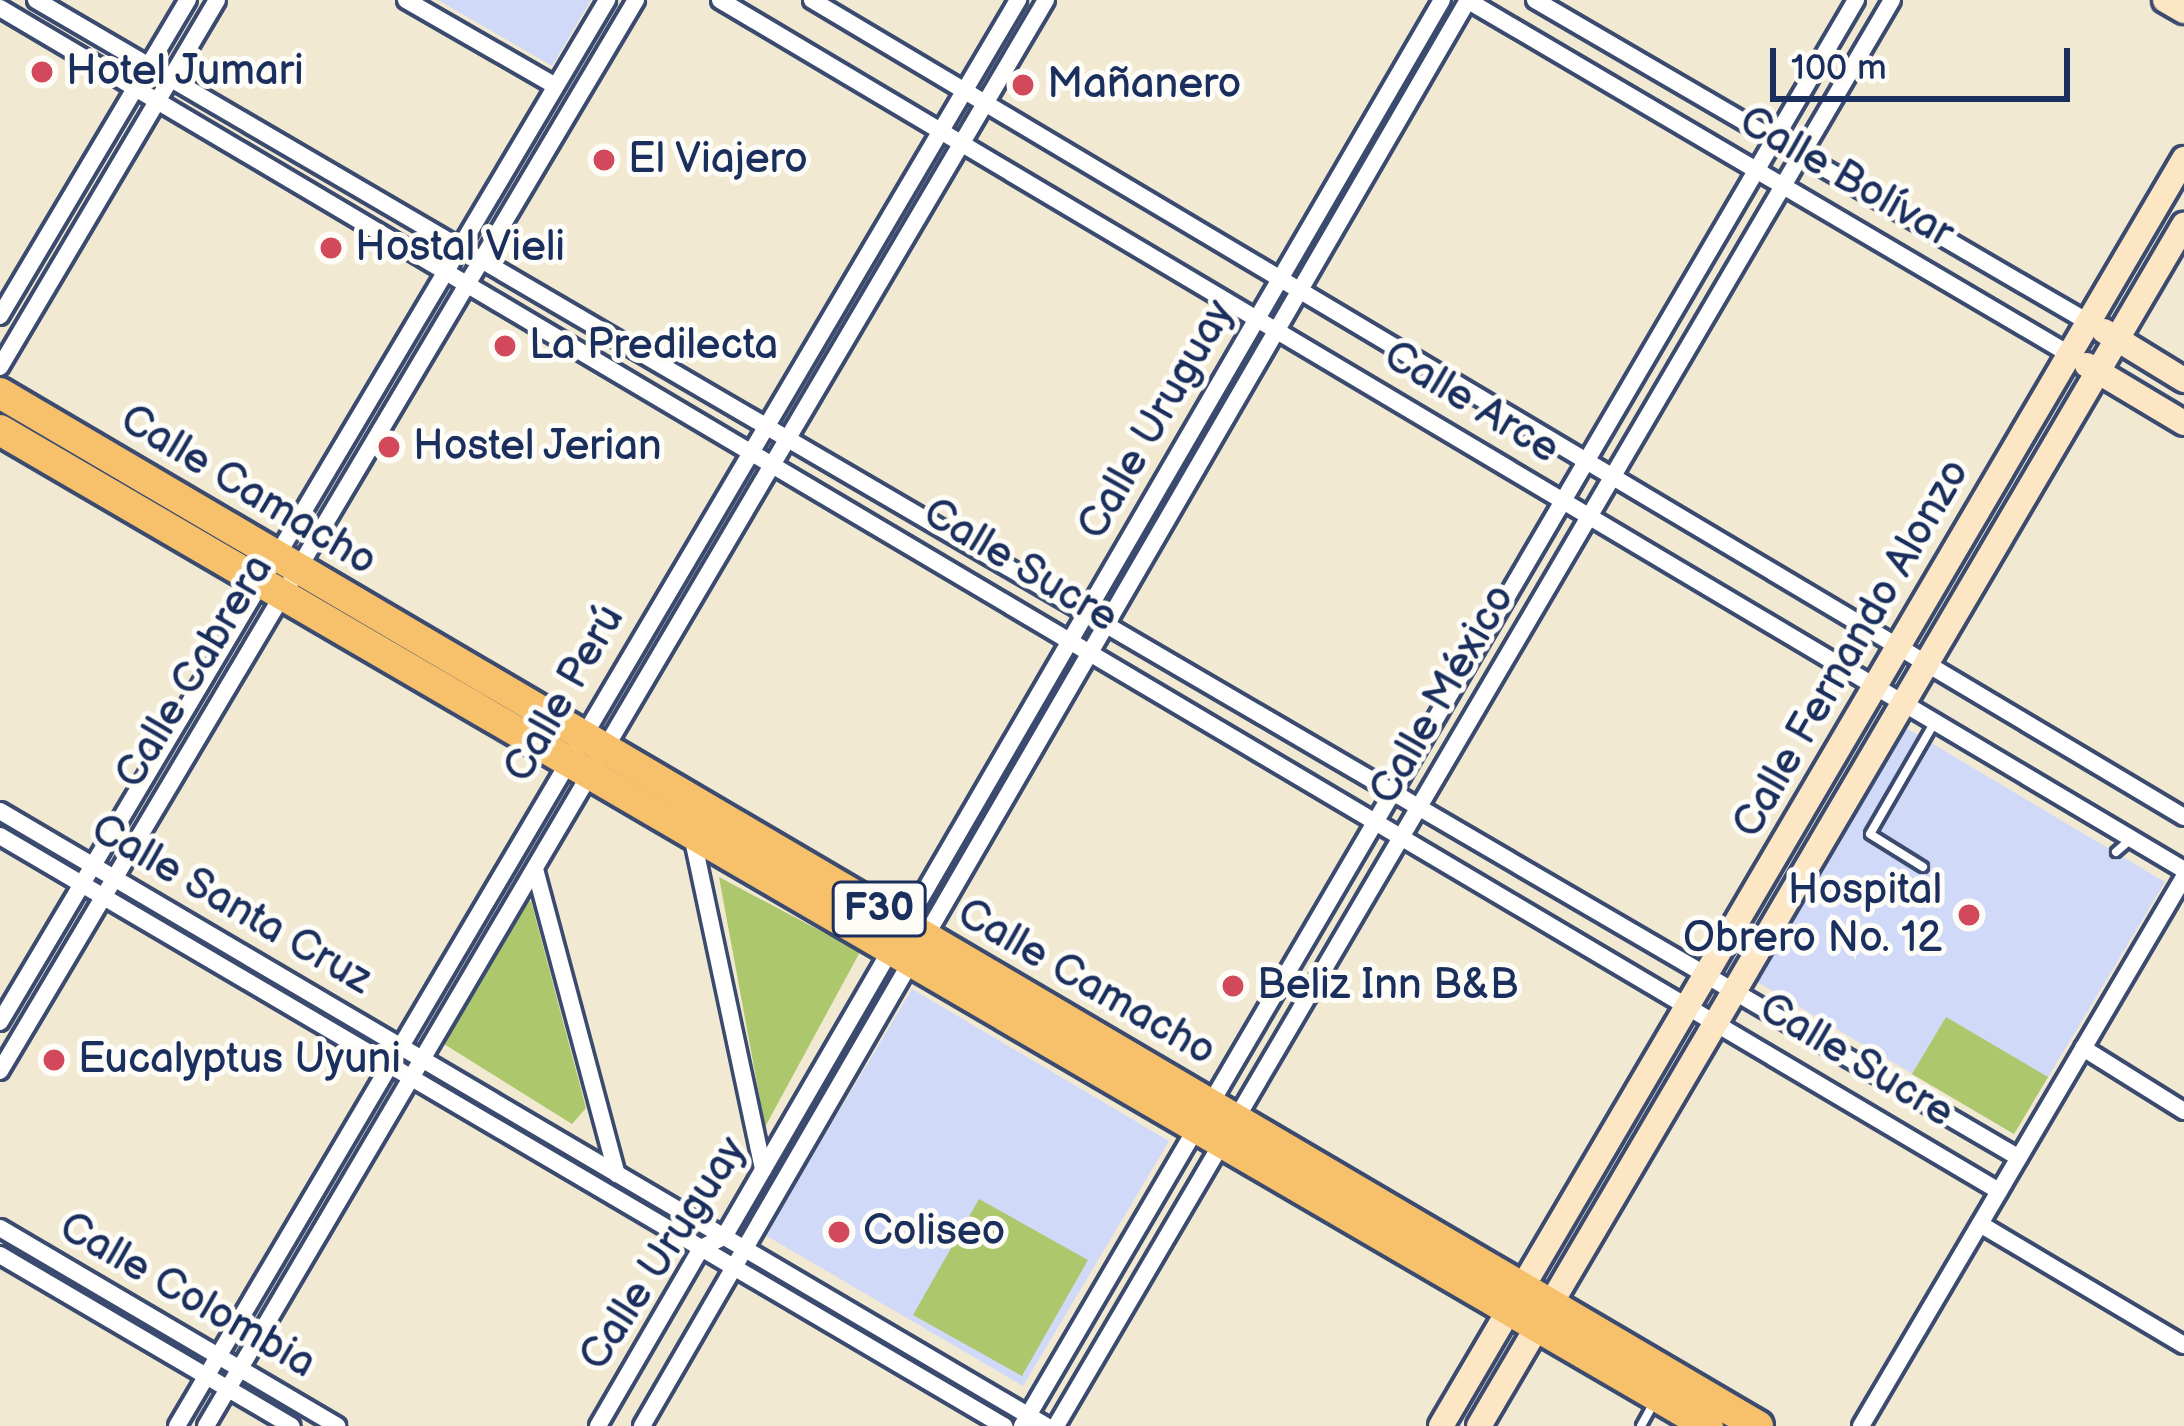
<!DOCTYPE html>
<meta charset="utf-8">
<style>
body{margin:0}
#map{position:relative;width:2184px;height:1426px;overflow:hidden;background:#f2e9d2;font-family:"Balsamiq Sans",sans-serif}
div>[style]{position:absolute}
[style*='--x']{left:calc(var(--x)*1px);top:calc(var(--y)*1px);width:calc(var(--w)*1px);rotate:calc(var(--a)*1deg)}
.built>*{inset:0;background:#d1d9f9}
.green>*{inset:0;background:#adc76c}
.roads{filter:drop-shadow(3px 0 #3b4b6f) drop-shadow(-3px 0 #3b4b6f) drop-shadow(0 3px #3b4b6f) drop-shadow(0 -3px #3b4b6f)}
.lane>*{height:8px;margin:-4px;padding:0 4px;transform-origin:4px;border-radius:4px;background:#fff}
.street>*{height:16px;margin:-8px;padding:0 8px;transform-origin:8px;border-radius:8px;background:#fff}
.secondary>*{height:24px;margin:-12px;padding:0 12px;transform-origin:12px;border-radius:12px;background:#fce6c4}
.highway>*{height:30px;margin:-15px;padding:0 15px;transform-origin:15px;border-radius:15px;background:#f7c06b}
.dots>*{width:33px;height:33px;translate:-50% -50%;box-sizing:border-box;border:6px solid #fdfcf7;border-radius:50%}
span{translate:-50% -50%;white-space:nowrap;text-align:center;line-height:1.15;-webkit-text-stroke:10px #fdfcf7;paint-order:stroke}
.shield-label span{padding:3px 9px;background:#fdfcf7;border:3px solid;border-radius:9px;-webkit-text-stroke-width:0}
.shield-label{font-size:39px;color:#1b2f5e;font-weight:700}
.poi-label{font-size:42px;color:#1b2f5e}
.left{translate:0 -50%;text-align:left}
.right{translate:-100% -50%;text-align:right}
.street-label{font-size:42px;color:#1b2f5e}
.scale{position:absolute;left:1770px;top:48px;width:300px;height:54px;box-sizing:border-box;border:6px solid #1b2f5e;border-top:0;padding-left:15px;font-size:36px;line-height:42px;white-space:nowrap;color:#1b2f5e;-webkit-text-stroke:9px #fdfcf7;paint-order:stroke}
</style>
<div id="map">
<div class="built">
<i style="clip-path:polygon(438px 0,591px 0,552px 66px)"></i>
<i style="clip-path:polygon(1906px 728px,2165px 882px,2014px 1134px,1754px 980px)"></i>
<i style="clip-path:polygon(912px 989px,1169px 1141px,1023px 1386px,765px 1235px)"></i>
</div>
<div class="green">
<i style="clip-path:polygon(719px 877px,860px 952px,765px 1127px)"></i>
<i style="clip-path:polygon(531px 901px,586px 1108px,572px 1124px,444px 1044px,518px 905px)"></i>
<i style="clip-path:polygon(1946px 1017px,2048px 1077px,2014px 1134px,1912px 1074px)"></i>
<i style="clip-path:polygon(979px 1199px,1088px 1260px,1022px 1376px,913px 1315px)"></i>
</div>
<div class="roads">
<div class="lane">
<i style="--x:2116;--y:852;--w:18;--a:-41"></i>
<i style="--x:1923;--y:867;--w:62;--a:-148.1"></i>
<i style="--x:1870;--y:834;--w:128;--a:-60"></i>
<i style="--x:1641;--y:1426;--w:29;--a:-61"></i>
</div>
<div class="street">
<i style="--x:36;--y:0;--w:2296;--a:30.28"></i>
<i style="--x:406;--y:0;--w:171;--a:29.9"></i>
<i style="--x:720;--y:0;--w:1703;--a:30.72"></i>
<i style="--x:812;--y:0;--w:1597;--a:30.77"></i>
<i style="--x:1467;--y:0;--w:698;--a:30.46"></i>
<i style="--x:1535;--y:0;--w:640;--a:30.21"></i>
<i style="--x:0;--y:8;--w:2323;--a:30.62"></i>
<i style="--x:0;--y:316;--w:368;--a:-59.3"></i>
<i style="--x:0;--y:367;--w:426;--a:-59.4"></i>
<i style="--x:0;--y:811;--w:1213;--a:30.45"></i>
<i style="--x:692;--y:835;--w:342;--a:78"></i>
<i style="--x:0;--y:836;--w:1165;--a:30.44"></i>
<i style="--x:535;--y:869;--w:316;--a:75"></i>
<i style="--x:0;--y:1022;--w:1189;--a:-59.29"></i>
<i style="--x:2083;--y:1048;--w:119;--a:32"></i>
<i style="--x:0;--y:1071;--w:1246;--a:-59.3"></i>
<i style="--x:1980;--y:1224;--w:237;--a:30.7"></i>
<i style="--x:0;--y:1228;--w:391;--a:30.4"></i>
<i style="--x:0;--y:1255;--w:338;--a:30.4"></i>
<i style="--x:177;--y:1426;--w:1656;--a:-59.47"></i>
<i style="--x:206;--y:1426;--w:1655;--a:-59.5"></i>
<i style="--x:598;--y:1426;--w:206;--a:-59.9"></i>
<i style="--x:701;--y:1248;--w:25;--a:-26"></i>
<i style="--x:724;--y:1237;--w:1430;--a:-59.87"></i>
<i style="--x:642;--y:1426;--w:1648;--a:-59.92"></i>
<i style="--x:1022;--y:1426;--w:1652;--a:-59.68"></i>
<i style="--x:1056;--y:1426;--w:1653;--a:-59.62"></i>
<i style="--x:1861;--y:1426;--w:637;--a:-59.53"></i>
</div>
<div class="secondary">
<i style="--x:2165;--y:0;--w:22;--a:30"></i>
<i style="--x:2104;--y:331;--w:94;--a:31.5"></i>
<i style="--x:2087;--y:365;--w:113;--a:30.9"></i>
<i style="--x:1441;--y:1426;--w:1469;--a:-59.61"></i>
<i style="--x:1479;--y:1426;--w:1393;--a:-59.59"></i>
</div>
<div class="highway">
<i style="--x:0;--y:393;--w:2039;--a:30.44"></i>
<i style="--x:0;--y:430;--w:1977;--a:30.25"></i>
</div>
</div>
<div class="dots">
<i style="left:42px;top:72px;background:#d1495b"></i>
<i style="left:1023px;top:85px;background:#d1495b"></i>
<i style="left:604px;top:160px;background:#d1495b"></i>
<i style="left:331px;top:248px;background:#d1495b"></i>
<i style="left:505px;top:346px;background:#d1495b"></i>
<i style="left:389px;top:447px;background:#d1495b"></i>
<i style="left:1969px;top:915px;background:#d1495b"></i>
<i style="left:1233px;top:986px;background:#d1495b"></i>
<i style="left:54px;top:1060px;background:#d1495b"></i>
<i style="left:839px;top:1232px;background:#d1495b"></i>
</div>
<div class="shield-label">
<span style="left:879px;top:909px">F30</span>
</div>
<div class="poi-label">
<span class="left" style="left:66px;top:72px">Hotel Jumari</span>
<span class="left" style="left:1047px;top:85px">Mañanero</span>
<span class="left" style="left:628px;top:160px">El Viajero</span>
<span class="left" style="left:355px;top:248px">Hostal Vieli</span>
<span class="left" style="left:529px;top:346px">La Predilecta</span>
<span class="left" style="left:413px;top:447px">Hostel Jerian</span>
<span class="right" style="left:1942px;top:915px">Hospital<br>Obrero No. 12</span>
<span class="left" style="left:1257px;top:986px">Beliz Inn B&amp;B</span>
<span class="left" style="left:78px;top:1060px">Eucalyptus Uyuni</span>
<span class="left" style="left:863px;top:1232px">Coliseo</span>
</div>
<div class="street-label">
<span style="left:1846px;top:178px;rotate:30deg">Calle Bolívar</span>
<span style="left:1471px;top:403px;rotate:31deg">Calle Arce</span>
<span style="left:1157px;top:420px;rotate:-60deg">Calle Uruguay</span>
<span style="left:248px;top:491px;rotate:31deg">Calle Camacho</span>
<span style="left:1020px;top:566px;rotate:31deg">Calle Sucre</span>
<span style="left:1852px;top:649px;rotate:-60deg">Calle Fernando Alonzo</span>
<span style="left:195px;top:672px;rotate:-59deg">Calle Cabrera</span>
<span style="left:565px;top:694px;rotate:-60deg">Calle Perú</span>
<span style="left:1443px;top:695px;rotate:-60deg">Calle México</span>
<span style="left:231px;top:905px;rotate:30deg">Calle Santa Cruz</span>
<span style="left:1086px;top:983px;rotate:30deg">Calle Camacho</span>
<span style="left:1856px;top:1061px;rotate:31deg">Calle Sucre</span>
<span style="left:664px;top:1254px;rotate:-57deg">Calle Uruguay</span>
<span style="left:187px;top:1296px;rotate:30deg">Calle Colombia</span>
</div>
<div class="scale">100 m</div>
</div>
